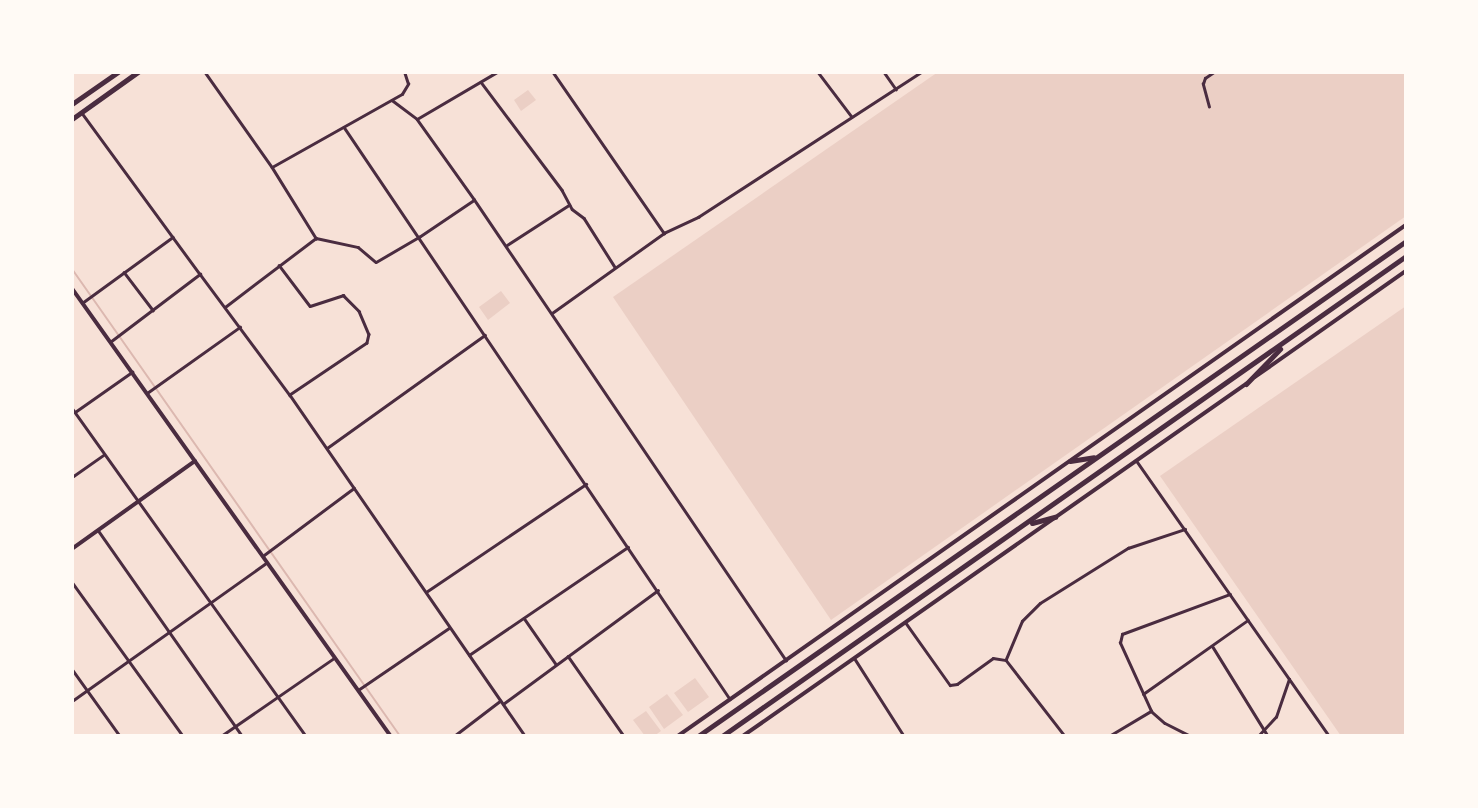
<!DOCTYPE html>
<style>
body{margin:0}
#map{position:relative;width:1478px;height:808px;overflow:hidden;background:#f7e1d7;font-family:"Work Sans",sans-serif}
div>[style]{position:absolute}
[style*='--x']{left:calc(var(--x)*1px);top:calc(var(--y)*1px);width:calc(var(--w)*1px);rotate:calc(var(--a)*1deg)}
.green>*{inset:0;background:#ebcfc5}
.stream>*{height:2px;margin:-1px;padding:0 1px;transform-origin:1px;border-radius:1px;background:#dcb8b0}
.minor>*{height:2.5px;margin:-1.25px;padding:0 1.25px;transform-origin:1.25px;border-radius:1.25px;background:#4a2c40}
.tertiary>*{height:3.5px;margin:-1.75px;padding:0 1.75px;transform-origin:1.75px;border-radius:1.75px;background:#4a2c40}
.secondary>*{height:4.5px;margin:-2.25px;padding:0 2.25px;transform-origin:2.25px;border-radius:2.25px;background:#4a2c40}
.trunk>*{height:5px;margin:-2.5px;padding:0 2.5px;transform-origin:2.5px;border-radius:2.5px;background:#4a2c40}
span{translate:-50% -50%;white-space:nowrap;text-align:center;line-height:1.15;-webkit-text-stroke:7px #fffaf5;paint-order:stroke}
.frame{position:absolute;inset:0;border:74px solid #fffaf5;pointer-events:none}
</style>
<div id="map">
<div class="green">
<i style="clip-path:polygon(938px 72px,1406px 72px,1406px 216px,831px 620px,613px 297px)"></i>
<i style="clip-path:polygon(528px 90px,536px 100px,521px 111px,514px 100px)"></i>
<i style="clip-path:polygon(501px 291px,510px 303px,488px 320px,479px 307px)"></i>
<i style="clip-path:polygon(1406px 306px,1406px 736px,1341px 736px,1160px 476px)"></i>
<i style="clip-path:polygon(695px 678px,709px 697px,688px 712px,674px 693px)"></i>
<i style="clip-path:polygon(667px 694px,683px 715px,664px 729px,649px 707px)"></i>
<i style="clip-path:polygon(646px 711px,661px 731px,654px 736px,645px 736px,633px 720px)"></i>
</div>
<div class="stream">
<i style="--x:72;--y:269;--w:571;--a:54.92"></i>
</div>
<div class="minor">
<i style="--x:205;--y:72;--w:116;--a:54.8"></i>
<i style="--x:272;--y:167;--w:149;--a:-29.3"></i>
<i style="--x:402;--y:94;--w:12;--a:-59"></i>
<i style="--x:408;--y:84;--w:13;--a:-108"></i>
<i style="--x:553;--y:72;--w:196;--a:55.4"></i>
<i style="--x:818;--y:72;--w:56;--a:52.9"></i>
<i style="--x:884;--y:72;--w:21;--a:55"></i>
<i style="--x:481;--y:82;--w:135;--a:53.1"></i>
<i style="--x:562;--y:190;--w:21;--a:62"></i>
<i style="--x:572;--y:209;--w:15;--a:37"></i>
<i style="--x:584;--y:218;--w:58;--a:57.7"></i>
<i style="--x:392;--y:100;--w:31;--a:37"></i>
<i style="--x:417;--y:119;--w:98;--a:54.5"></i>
<i style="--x:474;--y:199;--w:557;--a:55.91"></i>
<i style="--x:1209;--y:107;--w:24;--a:-105"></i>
<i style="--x:1203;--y:84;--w:6;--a:-72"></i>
<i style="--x:1205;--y:78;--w:11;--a:-34"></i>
<i style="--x:82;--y:113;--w:200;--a:53.8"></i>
<i style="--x:417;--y:119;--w:93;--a:-30.4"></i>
<i style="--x:344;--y:127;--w:690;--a:55.99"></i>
<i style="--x:272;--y:167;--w:84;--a:58.2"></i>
<i style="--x:316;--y:238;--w:43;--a:12.1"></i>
<i style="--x:358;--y:247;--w:23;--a:40"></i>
<i style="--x:376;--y:262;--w:50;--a:-30.2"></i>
<i style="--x:419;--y:237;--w:66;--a:-33.9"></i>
<i style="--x:507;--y:245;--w:74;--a:-32.8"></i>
<i style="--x:279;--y:265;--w:51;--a:52.9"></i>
<i style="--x:310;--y:306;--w:35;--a:-18"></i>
<i style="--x:343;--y:295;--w:23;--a:45"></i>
<i style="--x:359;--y:311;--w:25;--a:67"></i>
<i style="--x:369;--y:334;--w:9;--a:103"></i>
<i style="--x:367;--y:343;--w:93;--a:146"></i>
<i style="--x:124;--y:272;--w:48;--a:52.7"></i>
<i style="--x:82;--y:303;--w:112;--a:-36"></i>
<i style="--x:225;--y:307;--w:114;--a:-37.2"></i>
<i style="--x:552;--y:313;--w:138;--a:-35.5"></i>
<i style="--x:664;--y:233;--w:38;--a:-25"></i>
<i style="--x:698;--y:217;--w:266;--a:-33"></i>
<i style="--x:110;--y:342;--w:113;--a:-37.1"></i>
<i style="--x:200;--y:274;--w:151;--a:53.4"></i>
<i style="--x:290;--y:395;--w:414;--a:55.4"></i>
<i style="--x:147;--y:393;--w:114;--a:-35.4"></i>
<i style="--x:72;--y:408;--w:403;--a:54.5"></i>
<i style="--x:75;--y:412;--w:70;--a:-35.1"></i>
<i style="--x:327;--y:448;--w:194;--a:-35.6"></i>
<i style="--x:1136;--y:460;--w:337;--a:55"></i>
<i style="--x:72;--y:477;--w:38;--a:-35"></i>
<i style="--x:98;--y:530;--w:251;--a:55"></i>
<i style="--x:264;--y:555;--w:112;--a:-36.7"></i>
<i style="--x:72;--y:582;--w:190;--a:54.2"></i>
<i style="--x:426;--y:592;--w:193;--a:-34"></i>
<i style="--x:524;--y:618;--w:56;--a:55.2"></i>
<i style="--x:906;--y:623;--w:76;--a:54.6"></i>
<i style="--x:950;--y:685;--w:7;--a:-8"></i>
<i style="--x:957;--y:684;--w:44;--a:-35.8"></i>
<i style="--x:993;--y:658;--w:13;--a:9"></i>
<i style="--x:1006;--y:660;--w:96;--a:52.2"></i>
<i style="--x:1213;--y:647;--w:105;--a:58.3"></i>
<i style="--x:469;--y:655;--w:192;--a:-34.2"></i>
<i style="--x:568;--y:656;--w:98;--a:55"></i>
<i style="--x:855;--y:659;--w:91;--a:57.5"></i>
<i style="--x:1006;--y:659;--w:41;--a:-67.2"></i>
<i style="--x:1022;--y:621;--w:25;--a:-45"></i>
<i style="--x:1040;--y:603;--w:104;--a:-32"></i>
<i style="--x:1128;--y:548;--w:60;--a:-18.4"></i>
<i style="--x:72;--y:669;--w:82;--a:54.4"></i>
<i style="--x:358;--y:690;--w:110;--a:-34.3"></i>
<i style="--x:1143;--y:694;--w:128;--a:-35.2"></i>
<i style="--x:72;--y:701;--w:238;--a:-35.4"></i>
<i style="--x:503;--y:704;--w:192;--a:-36.3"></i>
<i style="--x:1151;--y:711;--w:75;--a:-114.5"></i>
<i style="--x:1120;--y:643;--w:9;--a:-77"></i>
<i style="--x:1122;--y:634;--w:115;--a:-20.3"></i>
<i style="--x:221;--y:736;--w:137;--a:-34.6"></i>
<i style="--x:454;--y:736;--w:58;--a:-37.3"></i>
<i style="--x:1109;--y:736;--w:49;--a:-30.8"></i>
<i style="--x:1151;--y:711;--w:18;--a:41"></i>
<i style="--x:1165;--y:723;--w:28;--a:27"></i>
<i style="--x:1258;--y:736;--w:26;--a:-47"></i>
<i style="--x:1276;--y:717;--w:40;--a:-71.1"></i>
</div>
<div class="tertiary">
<i style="--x:72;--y:288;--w:550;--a:54.55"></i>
<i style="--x:1255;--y:377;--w:184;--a:-35.1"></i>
<i style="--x:72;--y:549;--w:151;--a:-35.6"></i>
<i style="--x:678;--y:736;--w:889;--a:-35.07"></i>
<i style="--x:743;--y:736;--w:614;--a:-34.98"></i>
</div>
<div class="secondary">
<i style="--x:72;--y:104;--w:56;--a:-34.8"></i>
<i style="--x:72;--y:119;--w:81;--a:-35.5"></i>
</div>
<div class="trunk">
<i style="--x:1246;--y:384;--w:49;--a:-45.8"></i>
<i style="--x:1070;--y:461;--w:24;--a:-9"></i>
<i style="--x:1032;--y:523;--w:24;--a:-15"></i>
<i style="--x:698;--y:736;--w:864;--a:-34.96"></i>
<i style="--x:722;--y:736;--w:836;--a:-35.06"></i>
</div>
<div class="frame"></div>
</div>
